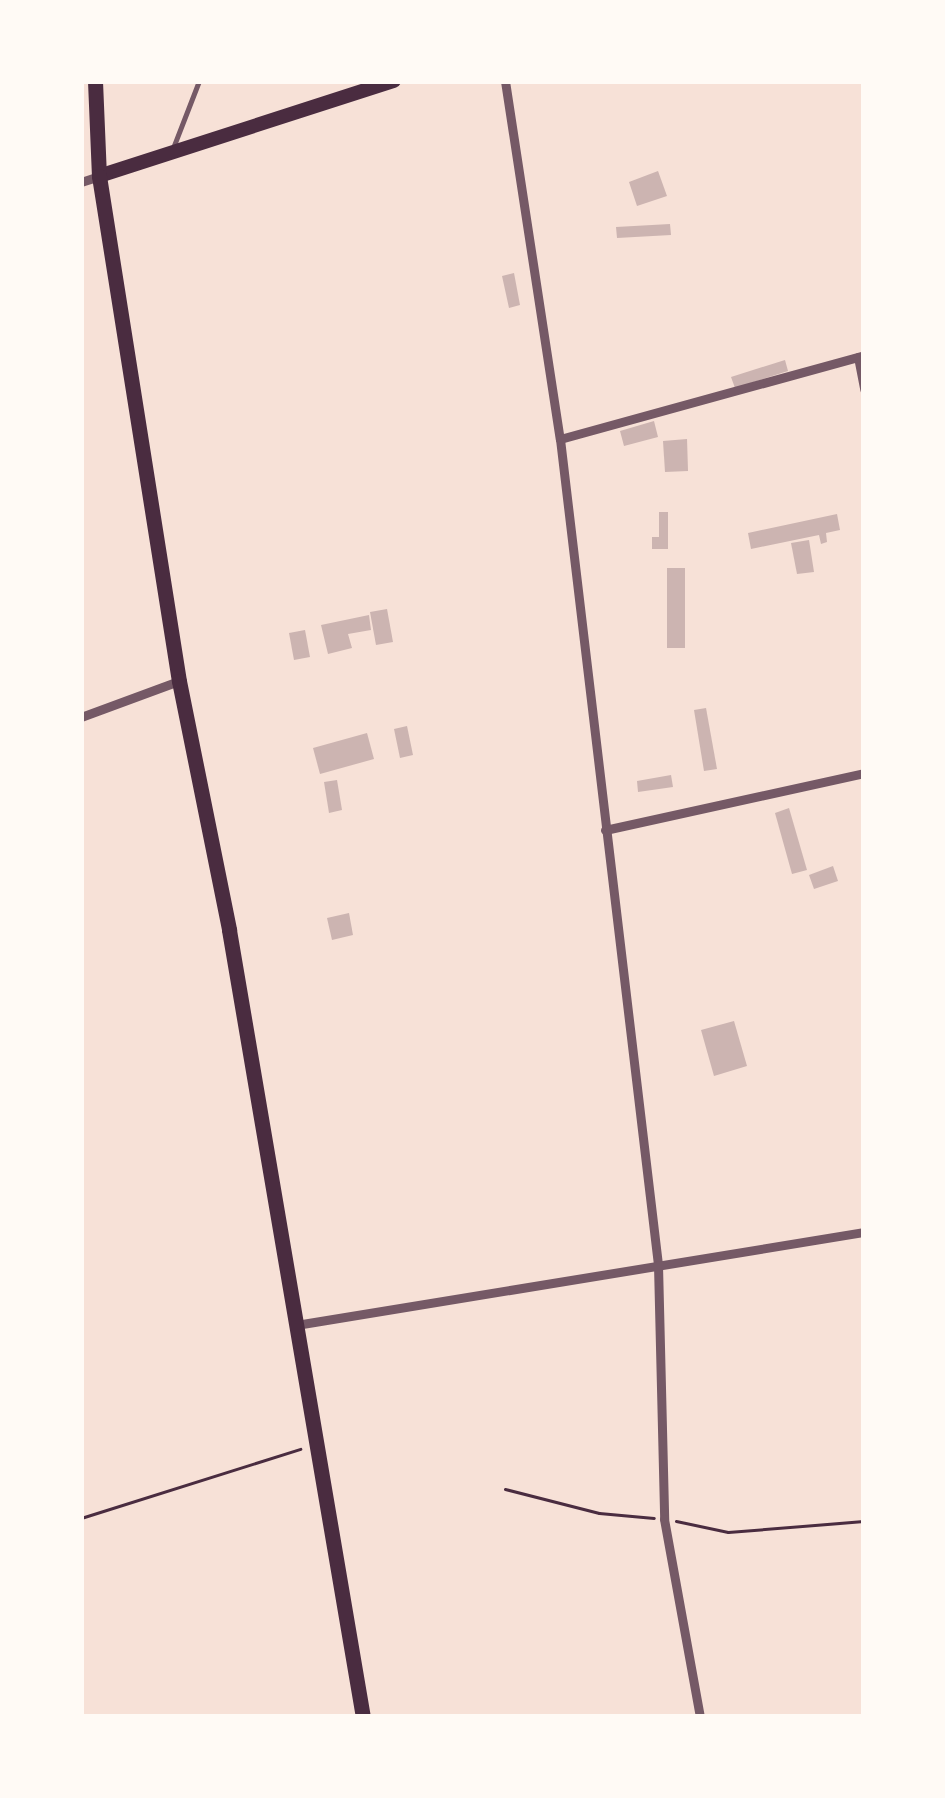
<!DOCTYPE html>
<style>
body{margin:0}
#map{position:relative;width:945px;height:1798px;overflow:hidden;background:#f7e1d7;font-family:"Roboto Serif",serif}
div>[style]{position:absolute}
[style*='--x']{left:calc(var(--x)*1px);top:calc(var(--y)*1px);width:calc(var(--w)*1px);rotate:calc(var(--a)*1deg)}
.building>*{inset:0;background:#ccb4b1}
.path>*{height:3px;margin:-1.5px;padding:0 1.5px;transform-origin:1.5px;border-radius:1.5px;background:#4a2c40}
.service>*{height:4.5px;margin:-2.25px;padding:0 2.25px;transform-origin:2.25px;border-radius:2.25px;background:#755966}
.minor>*{height:9px;margin:-4.5px;padding:0 4.5px;transform-origin:4.5px;border-radius:4.5px;background:#755966}
.primary>*{height:14px;margin:-7px;padding:0 7px;transform-origin:7px;border-radius:7px;background:#4a2c40}
.trunk>*{height:15px;margin:-7.5px;padding:0 7.5px;transform-origin:7.5px;border-radius:7.5px;background:#4a2c40}
span{translate:-50% -50%;white-space:nowrap;text-align:center;line-height:1.15;-webkit-text-stroke:12px #fffaf5;paint-order:stroke}
.frame{position:absolute;inset:0;border:84px solid #fffaf5;pointer-events:none}
</style>
<div id="map">
<div class="building">
<i style="clip-path:polygon(658px 171px,667px 196px,637px 206px,629px 182px)"></i>
<i style="clip-path:polygon(670px 224px,671px 235px,617px 238px,616px 227px)"></i>
<i style="clip-path:polygon(514px 273px,520px 305px,509px 308px,502px 276px)"></i>
<i style="clip-path:polygon(785px 360px,788px 371px,735px 388px,731px 377px)"></i>
<i style="clip-path:polygon(654px 421px,658px 437px,624px 446px,620px 431px)"></i>
<i style="clip-path:polygon(687px 439px,688px 471px,665px 472px,663px 441px)"></i>
<i style="clip-path:polygon(659px 512px,668px 512px,668px 549px,652px 549px,652px 537px,659px 537px)"></i>
<i style="clip-path:polygon(837px 514px,840px 530px,826px 533px,827px 542px,821px 544px,819px 535px,751px 549px,748px 533px)"></i>
<i style="clip-path:polygon(809px 540px,814px 572px,797px 574px,791px 543px)"></i>
<i style="clip-path:polygon(667px 568px,685px 568px,685px 648px,667px 648px)"></i>
<i style="clip-path:polygon(387px 609px,393px 642px,376px 645px,370px 612px)"></i>
<i style="clip-path:polygon(369px 615px,371px 630px,348px 634px,352px 648px,328px 654px,321px 625px)"></i>
<i style="clip-path:polygon(305px 630px,310px 657px,294px 660px,289px 633px)"></i>
<i style="clip-path:polygon(706px 708px,717px 769px,704px 771px,694px 710px)"></i>
<i style="clip-path:polygon(407px 726px,413px 755px,400px 758px,394px 729px)"></i>
<i style="clip-path:polygon(367px 733px,374px 759px,320px 774px,313px 748px)"></i>
<i style="clip-path:polygon(671px 775px,673px 787px,638px 792px,637px 781px)"></i>
<i style="clip-path:polygon(337px 780px,342px 810px,329px 813px,324px 782px)"></i>
<i style="clip-path:polygon(789px 808px,807px 870px,792px 874px,775px 813px)"></i>
<i style="clip-path:polygon(833px 866px,838px 881px,814px 889px,809px 875px)"></i>
<i style="clip-path:polygon(349px 913px,353px 935px,332px 940px,327px 918px)"></i>
<i style="clip-path:polygon(734px 1021px,747px 1066px,714px 1076px,701px 1030px)"></i>
</div>
<div class="path">
<i style="--x:505;--y:1489;--w:97;--a:14.3"></i>
<i style="--x:599;--y:1513;--w:55;--a:5.2"></i>
<i style="--x:81;--y:1518;--w:230;--a:-17.5"></i>
<i style="--x:676;--y:1521;--w:53;--a:11.9"></i>
<i style="--x:728;--y:1532;--w:136;--a:-4.6"></i>
</div>
<div class="service">
<i style="--x:173;--y:148;--w:72;--a:-68.8"></i>
</div>
<div class="minor">
<i style="--x:505;--y:81;--w:362;--a:81.3"></i>
<i style="--x:560;--y:439;--w:832;--a:83.23"></i>
<i style="--x:658;--y:1265;--w:254;--a:88.6"></i>
<i style="--x:664;--y:1519;--w:201;--a:79.7"></i>
<i style="--x:81;--y:182;--w:19;--a:-18"></i>
<i style="--x:858;--y:357;--w:33;--a:79"></i>
<i style="--x:560;--y:439;--w:315;--a:-15.4"></i>
<i style="--x:81;--y:717;--w:104;--a:-20.2"></i>
<i style="--x:605;--y:830;--w:265;--a:-12.4"></i>
<i style="--x:296;--y:1325;--w:576;--a:-9.3"></i>
</div>
<div class="primary">
<i style="--x:99;--y:176;--w:310;--a:-17.9"></i>
</div>
<div class="trunk">
<i style="--x:95;--y:81;--w:95;--a:87.6"></i>
<i style="--x:99;--y:176;--w:511;--a:81"></i>
<i style="--x:179;--y:681;--w:254;--a:78.6"></i>
<i style="--x:229;--y:930;--w:798;--a:80.34"></i>
</div>
<div class="frame"></div>
</div>
